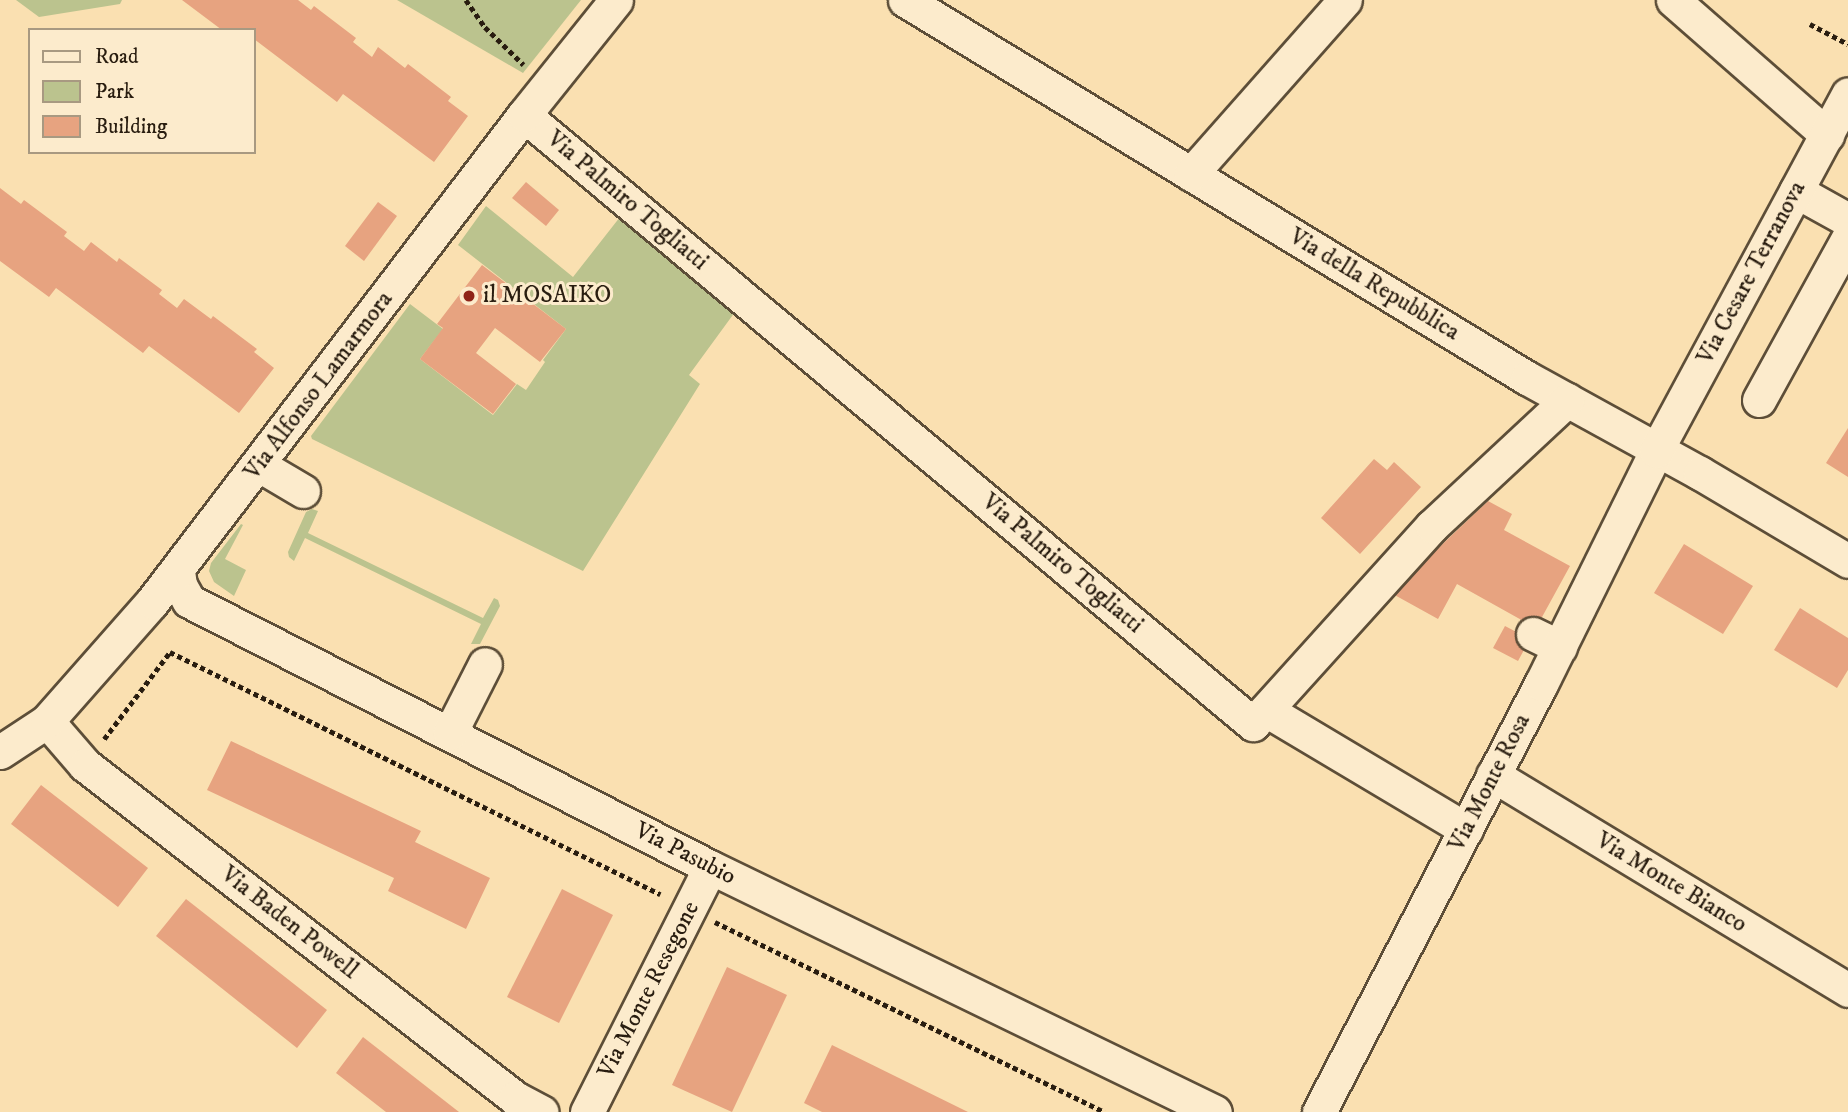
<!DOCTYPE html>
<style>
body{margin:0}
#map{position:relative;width:1848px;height:1112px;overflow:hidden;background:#fae0b1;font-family:"IM FELL DW Pica",serif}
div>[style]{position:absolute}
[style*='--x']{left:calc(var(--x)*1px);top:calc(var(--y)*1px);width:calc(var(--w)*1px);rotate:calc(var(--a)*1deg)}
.green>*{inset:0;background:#bbc38e}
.building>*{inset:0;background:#e7a380}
.path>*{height:4.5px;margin-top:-2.25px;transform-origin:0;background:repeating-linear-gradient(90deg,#291d10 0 5px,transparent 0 8.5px)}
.roads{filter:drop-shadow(2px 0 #5d4e38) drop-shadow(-2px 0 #5d4e38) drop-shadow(0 2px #5d4e38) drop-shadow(0 -2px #5d4e38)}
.minor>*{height:33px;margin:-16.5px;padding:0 16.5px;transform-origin:16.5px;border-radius:16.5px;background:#fcebcc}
.dots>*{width:19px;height:19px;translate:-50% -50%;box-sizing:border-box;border:4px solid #fcebcc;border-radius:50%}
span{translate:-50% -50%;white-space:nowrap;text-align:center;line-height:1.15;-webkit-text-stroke:6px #fcebcc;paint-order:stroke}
.street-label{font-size:24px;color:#291d10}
.poi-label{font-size:24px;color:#291d10}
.left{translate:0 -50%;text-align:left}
.legend{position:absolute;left:28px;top:28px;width:228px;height:126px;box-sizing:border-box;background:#fcebcc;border:2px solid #a89981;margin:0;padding:9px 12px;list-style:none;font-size:21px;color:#291d10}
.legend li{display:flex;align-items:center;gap:14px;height:35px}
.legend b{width:35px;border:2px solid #a89981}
</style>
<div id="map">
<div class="green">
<i style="clip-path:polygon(16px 0,122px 0,120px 4px,39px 17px)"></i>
<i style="clip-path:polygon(397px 0,581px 0,523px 73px)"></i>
<i style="clip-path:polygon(486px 206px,573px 277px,620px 217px,735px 312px,689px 375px,700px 384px,583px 571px,312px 439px,311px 436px,410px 304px,443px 329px,420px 359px,493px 415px,517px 384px,526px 390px,545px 362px,543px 360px,566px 329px,458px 245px)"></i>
<i style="clip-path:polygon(312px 509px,318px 511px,308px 533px,483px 618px,494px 598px,498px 600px,500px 606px,480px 644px,471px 644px,481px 624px,305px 538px,294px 561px,289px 557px,288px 552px,306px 512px)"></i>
<i style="clip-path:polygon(241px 524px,243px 525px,225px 559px,246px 570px,234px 596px,214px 582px,209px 571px,211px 563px)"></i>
</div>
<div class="building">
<i style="clip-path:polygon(182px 0,298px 0,311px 10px,314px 6px,356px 38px,353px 42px,372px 57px,378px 47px,405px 68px,408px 64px,451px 97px,448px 101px,468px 116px,434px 162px,343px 94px,337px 102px,254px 39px,254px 30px,222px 30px)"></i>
<i style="clip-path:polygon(526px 182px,559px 210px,546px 226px,512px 198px)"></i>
<i style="clip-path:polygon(0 188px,21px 204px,24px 200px,67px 232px,64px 236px,84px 251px,91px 242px,117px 262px,119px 258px,162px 290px,159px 294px,177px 308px,184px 299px,211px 319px,213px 316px,257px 349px,254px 352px,274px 368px,239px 413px,149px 346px,143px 353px,56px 288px,49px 297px,0 261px)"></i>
<i style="clip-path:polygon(378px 202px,397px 216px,364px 261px,345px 246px)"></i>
<i style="clip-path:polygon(482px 265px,566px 329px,540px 362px,495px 328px,476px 353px,516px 384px,493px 414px,420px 359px,443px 328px,437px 324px)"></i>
<i style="clip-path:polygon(1848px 428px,1848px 477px,1826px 463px)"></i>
<i style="clip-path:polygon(1374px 459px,1387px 470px,1394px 462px,1421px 487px,1360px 554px,1321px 518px)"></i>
<i style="clip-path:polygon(1488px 501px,1512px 514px,1504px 530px,1570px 566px,1536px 628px,1457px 584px,1438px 619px,1391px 593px)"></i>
<i style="clip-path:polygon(1684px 544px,1753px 586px,1723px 634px,1654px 593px)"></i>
<i style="clip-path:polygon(1800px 608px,1848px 638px,1848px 670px,1837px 688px,1774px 650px)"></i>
<i style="clip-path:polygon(1505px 626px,1530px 639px,1518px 661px,1493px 648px)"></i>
<i style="clip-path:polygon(231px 741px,421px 831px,415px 842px,490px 878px,466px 929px,388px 891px,394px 878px,207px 790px)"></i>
<i style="clip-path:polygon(41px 785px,148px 868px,118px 907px,11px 824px)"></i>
<i style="clip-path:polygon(562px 889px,613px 915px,559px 1023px,507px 997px)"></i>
<i style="clip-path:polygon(186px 899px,327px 1010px,297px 1048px,156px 936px)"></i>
<i style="clip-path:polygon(727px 967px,787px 995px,732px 1112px,672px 1085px)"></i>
<i style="clip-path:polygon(363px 1037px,459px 1112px,386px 1112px,336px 1073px)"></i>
<i style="clip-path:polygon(832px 1045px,968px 1112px,822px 1112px,804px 1103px)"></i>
</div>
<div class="path">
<i style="--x:466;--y:0;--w:33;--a:55"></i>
<i style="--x:485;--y:27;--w:54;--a:44.3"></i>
<i style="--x:1810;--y:24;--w:43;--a:27.8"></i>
<i style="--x:104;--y:739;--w:109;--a:-52.8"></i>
<i style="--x:170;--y:652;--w:547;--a:26.28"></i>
<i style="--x:715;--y:922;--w:433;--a:26"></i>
</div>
<div class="roads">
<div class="minor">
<i style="--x:905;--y:0;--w:728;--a:31.29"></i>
<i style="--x:1527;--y:378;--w:197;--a:28.8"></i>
<i style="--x:1700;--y:473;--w:172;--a:30.7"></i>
<i style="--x:1673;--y:0;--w:205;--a:41.2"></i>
<i style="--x:524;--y:115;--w:950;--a:39.88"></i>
<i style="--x:1253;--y:724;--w:267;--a:-47.9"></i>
<i style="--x:1432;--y:526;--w:185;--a:-43"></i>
<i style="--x:1191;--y:174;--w:232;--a:-48.5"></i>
<i style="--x:1796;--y:191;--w:60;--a:29.1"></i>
<i style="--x:1759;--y:400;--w:185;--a:-61.2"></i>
<i style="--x:259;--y:465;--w:51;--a:30.6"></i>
<i style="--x:178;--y:571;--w:14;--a:82"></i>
<i style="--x:180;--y:585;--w:18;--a:61"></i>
<i style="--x:189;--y:601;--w:585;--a:27.05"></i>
<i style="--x:710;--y:867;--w:561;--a:25.88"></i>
<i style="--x:1533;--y:634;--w:30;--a:26"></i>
<i style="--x:1266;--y:710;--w:233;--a:30.8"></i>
<i style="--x:47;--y:721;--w:58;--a:49.2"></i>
<i style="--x:85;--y:765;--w:544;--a:37.75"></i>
<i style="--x:515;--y:1098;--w:30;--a:28"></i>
<i style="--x:450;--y:733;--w:77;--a:-63.1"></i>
<i style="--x:0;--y:752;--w:56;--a:-33.4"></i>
<i style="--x:47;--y:721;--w:159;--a:-48.6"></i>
<i style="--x:152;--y:602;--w:613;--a:-52.63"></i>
<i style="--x:524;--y:115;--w:147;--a:-51.3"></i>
<i style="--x:1493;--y:775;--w:415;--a:31.2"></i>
<i style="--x:587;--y:1112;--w:274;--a:-63.3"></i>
<i style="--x:1319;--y:1112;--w:482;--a:-62.6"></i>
<i style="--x:1541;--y:684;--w:260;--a:-63.7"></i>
<i style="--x:1656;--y:451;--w:405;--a:-61.7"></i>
</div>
</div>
<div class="dots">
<i style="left:469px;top:296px;background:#8f2418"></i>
</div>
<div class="street-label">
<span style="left:627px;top:201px;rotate:40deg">Via Palmiro Togliatti</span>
<span style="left:1752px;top:273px;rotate:-62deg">Via Cesare Terranova</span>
<span style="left:1374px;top:285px;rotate:31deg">Via della Repubblica</span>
<span style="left:319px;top:386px;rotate:-53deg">Via Alfonso Lamarmora</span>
<span style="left:1062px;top:564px;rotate:40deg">Via Palmiro Togliatti</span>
<span style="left:1490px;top:783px;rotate:-63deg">Via Monte Rosa</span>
<span style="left:685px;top:854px;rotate:27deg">Via Pasubio</span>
<span style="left:1671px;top:883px;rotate:31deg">Via Monte Bianco</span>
<span style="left:289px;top:923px;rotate:38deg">Via Baden Powell</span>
<span style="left:649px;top:990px;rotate:-63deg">Via Monte Resegone</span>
</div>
<div class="poi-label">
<span class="left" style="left:483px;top:296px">il MOSAIKO</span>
</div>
<ul class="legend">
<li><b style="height:9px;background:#fcebcc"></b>Road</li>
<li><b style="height:19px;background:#bbc38e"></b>Park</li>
<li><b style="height:19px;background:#e7a380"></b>Building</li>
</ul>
</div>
